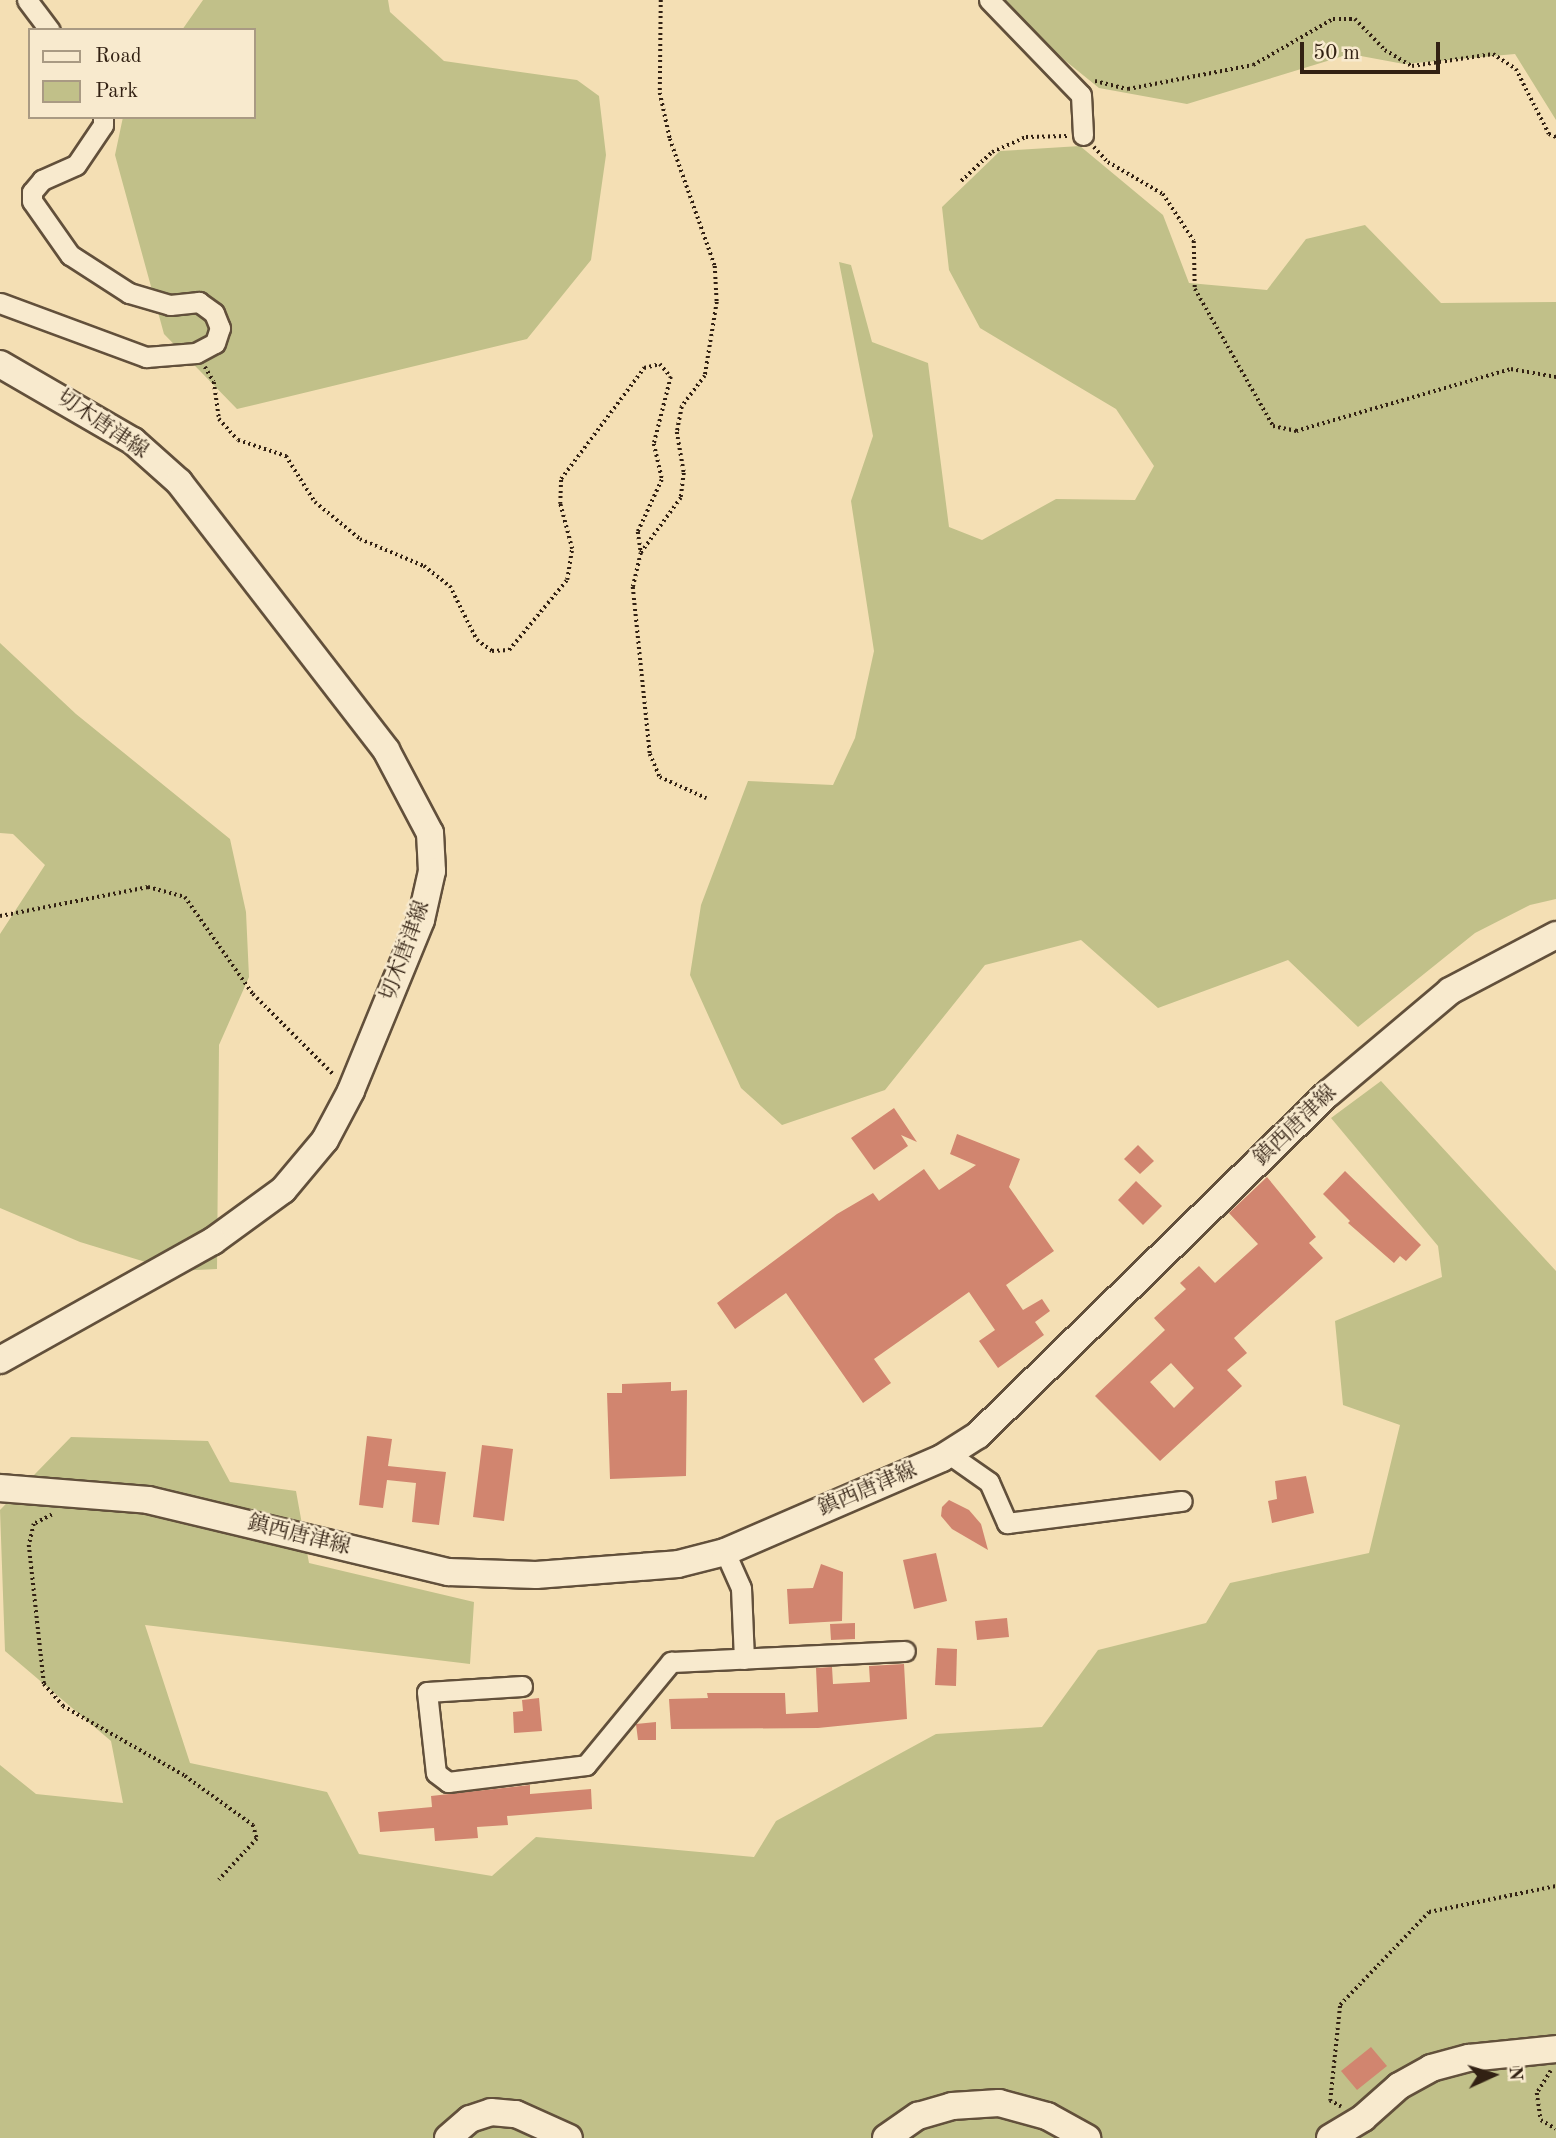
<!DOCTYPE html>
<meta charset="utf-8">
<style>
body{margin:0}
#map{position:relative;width:1556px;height:2138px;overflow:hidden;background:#f4dfb4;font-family:"Old Standard TT","Noto Serif JP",serif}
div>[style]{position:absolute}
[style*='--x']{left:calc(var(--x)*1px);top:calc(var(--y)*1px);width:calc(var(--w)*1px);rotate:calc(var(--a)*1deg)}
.green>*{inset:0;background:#c1c089}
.building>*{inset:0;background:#d1856f}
.path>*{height:3.5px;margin-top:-1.75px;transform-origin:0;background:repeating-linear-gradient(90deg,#322113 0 2px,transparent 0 5.5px)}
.roads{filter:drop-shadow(2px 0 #62503b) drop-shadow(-2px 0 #62503b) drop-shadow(0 2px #62503b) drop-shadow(0 -2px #62503b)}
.minor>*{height:19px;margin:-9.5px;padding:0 9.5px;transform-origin:9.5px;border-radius:9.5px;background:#f8eace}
.secondary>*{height:26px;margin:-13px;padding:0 13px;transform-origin:13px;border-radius:13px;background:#f8eace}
span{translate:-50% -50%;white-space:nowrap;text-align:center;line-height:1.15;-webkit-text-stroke:5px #f8eace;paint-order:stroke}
.street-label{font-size:21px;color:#322113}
.legend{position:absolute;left:28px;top:28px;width:228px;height:91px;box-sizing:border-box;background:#f8eace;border:2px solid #a99a83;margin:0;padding:9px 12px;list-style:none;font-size:21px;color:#322113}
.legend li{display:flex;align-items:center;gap:14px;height:35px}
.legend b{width:35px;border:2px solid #a99a83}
.north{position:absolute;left:1458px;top:2040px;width:70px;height:70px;-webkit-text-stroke:5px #f8eace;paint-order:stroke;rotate:86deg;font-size:19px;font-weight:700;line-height:28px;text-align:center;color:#322113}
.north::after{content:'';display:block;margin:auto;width:24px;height:32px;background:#322113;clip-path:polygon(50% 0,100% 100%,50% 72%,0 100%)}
.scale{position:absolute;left:1300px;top:42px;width:140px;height:32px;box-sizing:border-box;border:4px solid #322113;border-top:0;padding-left:9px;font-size:21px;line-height:24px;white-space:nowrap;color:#322113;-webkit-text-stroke:5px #f8eace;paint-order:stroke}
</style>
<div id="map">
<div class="green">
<i style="clip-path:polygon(203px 0,388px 0,390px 12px,444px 61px,577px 80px,599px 96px,606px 155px,591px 260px,527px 339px,237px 409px,164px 334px,115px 155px,123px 117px,254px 117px,254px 30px,182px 30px)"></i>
<i style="clip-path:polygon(990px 0,1556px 0,1556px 120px,1515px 54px,1404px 64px,1350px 54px,1187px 104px,1099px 88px)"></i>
<i style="clip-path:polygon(1080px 146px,1163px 215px,1189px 283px,1267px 290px,1306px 239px,1365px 225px,1441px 303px,1556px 302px,1556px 899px,1530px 905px,1475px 933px,1358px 1027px,1288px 960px,1158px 1008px,1081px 940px,985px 965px,885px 1090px,782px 1125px,741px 1088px,690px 975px,701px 905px,748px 781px,833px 785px,855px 738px,874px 651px,851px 501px,873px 436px,839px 262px,851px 265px,872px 342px,928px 363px,949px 527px,982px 540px,1056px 499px,1135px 500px,1154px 466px,1116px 409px,980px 328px,949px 270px,942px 207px,1000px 151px)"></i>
<i style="clip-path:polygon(0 643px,76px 714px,230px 839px,246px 912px,249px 977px,219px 1045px,217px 1269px,175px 1271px,80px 1242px,0 1208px,0 934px,45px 865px,13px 834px,0 833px)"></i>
<i style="clip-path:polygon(1381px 1081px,1556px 1271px,1556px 2138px,0 2138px,0 1765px,36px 1794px,123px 1803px,111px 1741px,5px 1651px,0 1510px,71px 1437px,208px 1441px,230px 1482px,296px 1491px,309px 1563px,474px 1602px,470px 1664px,145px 1625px,190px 1763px,327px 1792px,359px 1854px,492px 1876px,536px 1837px,754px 1857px,776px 1821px,936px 1734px,1042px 1727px,1098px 1650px,1206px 1623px,1230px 1583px,1369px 1553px,1400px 1425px,1343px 1405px,1335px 1321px,1442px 1277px,1438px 1246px,1331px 1118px)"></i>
</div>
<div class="building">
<i style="clip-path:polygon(894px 1108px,917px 1142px,901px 1135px,908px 1146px,874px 1170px,851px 1138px)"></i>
<i style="clip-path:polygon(957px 1134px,1020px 1159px,1009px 1187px,1054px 1251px,1006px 1285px,1023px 1310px,1042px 1299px,1050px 1311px,1035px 1322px,1044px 1335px,998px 1368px,979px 1341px,995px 1330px,969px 1292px,874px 1359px,891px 1383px,863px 1403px,786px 1293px,735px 1329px,717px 1303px,837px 1214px,873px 1193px,879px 1201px,924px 1169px,939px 1190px,976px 1165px,950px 1154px)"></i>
<i style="clip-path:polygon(1138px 1145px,1154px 1161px,1140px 1174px,1124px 1159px)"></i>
<i style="clip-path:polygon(1345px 1171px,1421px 1245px,1406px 1261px,1400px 1256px,1394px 1263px,1348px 1223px,1350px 1221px,1323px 1194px)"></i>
<i style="clip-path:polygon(evenodd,1267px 1177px,1316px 1237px,1309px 1243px,1323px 1258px,1234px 1338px,1247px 1353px,1227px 1370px,1242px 1386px,1160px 1461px,1095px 1396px,1165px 1330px,1154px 1318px,1186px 1289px,1180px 1283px,1199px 1266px,1215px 1283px,1258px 1244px,1229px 1213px,1267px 1177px,1171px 1363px,1194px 1388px,1174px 1408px,1150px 1382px,1171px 1363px)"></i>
<i style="clip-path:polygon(1136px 1181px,1162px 1206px,1143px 1225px,1118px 1200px)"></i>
<i style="clip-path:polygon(671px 1382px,671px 1391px,687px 1390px,686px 1476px,610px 1479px,607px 1393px,622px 1393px,622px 1384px)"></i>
<i style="clip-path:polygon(367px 1436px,392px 1439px,388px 1466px,446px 1472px,439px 1525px,412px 1522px,416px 1483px,387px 1480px,383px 1508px,359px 1505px)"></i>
<i style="clip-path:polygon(482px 1445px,513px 1449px,504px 1521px,473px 1517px)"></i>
<i style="clip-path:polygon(1306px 1476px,1314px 1513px,1272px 1523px,1268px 1501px,1277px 1499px,1275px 1481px)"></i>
<i style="clip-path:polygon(949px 1500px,969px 1510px,981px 1524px,988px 1550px,952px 1529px,941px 1516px,942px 1507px)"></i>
<i style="clip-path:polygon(936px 1553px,947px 1601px,914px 1609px,903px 1560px)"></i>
<i style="clip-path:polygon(821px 1564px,843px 1572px,842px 1621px,789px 1624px,787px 1589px,813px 1588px)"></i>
<i style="clip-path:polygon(1007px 1618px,1009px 1637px,977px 1640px,975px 1621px)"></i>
<i style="clip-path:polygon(855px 1623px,855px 1639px,831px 1640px,830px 1624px)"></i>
<i style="clip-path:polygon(937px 1648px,957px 1649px,956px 1686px,935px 1685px)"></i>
<i style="clip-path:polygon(904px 1664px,907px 1719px,818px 1728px,671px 1729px,669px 1699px,708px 1698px,707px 1693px,785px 1693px,786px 1714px,818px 1712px,816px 1668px,832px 1667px,833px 1684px,870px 1682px,869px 1666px)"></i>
<i style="clip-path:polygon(539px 1698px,542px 1731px,514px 1733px,513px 1712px,523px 1711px,522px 1700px)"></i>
<i style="clip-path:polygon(656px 1722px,656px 1740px,638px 1740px,636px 1724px)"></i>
<i style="clip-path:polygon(530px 1785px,530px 1794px,591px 1789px,592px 1809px,507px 1816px,508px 1825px,477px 1827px,478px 1838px,435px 1841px,434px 1828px,380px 1832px,378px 1812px,432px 1807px,431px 1796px)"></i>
<i style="clip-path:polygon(1371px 2047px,1387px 2066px,1357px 2090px,1341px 2071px)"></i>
</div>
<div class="path">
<i style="--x:661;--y:0;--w:93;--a:90.6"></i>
<i style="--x:660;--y:93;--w:47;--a:77.7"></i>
<i style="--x:670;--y:139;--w:135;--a:70.5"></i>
<i style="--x:715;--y:266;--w:36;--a:87"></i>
<i style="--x:717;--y:302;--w:75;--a:99.2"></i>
<i style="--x:705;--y:376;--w:39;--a:127"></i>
<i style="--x:682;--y:407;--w:25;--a:101"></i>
<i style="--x:677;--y:432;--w:42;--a:80.3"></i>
<i style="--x:684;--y:473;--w:25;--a:97"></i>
<i style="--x:681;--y:498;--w:68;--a:126"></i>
<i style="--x:641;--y:553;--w:35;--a:103"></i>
<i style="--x:633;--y:587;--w:168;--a:84.2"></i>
<i style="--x:650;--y:754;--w:25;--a:67"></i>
<i style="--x:660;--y:777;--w:51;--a:24.5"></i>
<i style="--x:1095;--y:81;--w:34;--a:14"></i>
<i style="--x:1128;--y:89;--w:127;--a:-10.9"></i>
<i style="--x:1253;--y:65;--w:92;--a:-29.9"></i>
<i style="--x:1333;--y:19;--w:22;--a:0"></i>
<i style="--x:1355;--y:19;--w:43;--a:45.9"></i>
<i style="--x:1385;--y:50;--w:31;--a:31"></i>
<i style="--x:1412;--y:66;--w:82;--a:-8.4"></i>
<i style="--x:1493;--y:54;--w:27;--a:33"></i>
<i style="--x:1516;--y:69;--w:73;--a:63.1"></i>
<i style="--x:1549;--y:134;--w:8;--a:23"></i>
<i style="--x:1094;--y:147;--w:21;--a:47"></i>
<i style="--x:1108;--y:162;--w:64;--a:30.2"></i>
<i style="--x:1163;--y:194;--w:56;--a:56.6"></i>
<i style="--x:1194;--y:241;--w:48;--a:88.8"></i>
<i style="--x:1195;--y:289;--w:158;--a:60.3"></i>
<i style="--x:1273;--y:426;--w:24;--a:12"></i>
<i style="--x:1296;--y:431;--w:224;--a:-16.1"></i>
<i style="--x:1511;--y:369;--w:46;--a:10.1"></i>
<i style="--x:961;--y:181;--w:42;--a:-43.1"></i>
<i style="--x:992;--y:152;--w:37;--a:-24"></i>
<i style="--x:1026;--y:137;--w:41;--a:-1.4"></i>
<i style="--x:205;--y:367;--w:17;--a:59"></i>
<i style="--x:214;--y:382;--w:37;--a:82"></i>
<i style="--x:219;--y:419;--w:28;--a:48"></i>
<i style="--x:238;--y:440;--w:51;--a:18.4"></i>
<i style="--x:286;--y:456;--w:54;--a:57.8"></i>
<i style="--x:315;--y:502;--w:58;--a:39.4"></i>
<i style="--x:360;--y:539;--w:69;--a:22.9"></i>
<i style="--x:424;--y:566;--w:33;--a:38"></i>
<i style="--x:450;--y:586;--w:60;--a:63.4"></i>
<i style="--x:477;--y:640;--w:19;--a:36"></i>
<i style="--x:492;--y:651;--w:17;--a:-3"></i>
<i style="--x:509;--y:650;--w:91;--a:-50.4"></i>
<i style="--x:567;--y:580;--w:31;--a:-81"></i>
<i style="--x:572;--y:549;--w:47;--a:-104.9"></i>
<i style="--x:560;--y:504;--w:25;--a:-88"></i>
<i style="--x:561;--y:479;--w:139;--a:-53.2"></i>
<i style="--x:644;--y:368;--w:16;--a:-14"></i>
<i style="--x:660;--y:364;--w:17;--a:50"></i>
<i style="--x:671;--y:377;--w:69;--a:104.2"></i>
<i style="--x:654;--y:444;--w:37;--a:77"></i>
<i style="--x:662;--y:480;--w:57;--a:114.8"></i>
<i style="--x:638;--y:532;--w:21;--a:82"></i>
<i style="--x:0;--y:916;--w:151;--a:-11.1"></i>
<i style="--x:148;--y:887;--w:38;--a:15"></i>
<i style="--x:185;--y:897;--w:118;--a:55"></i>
<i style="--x:253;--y:994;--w:115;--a:45"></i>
<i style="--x:52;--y:1515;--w:20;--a:153"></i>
<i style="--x:34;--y:1524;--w:22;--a:103"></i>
<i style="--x:29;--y:1545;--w:140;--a:83.8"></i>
<i style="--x:44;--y:1684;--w:29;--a:49"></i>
<i style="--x:63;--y:1706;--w:141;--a:29.8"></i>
<i style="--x:185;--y:1776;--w:84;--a:35.8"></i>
<i style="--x:253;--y:1825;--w:15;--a:74"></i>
<i style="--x:257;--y:1839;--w:56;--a:132.8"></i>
<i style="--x:1551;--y:2071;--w:26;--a:122"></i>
<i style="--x:1537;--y:2093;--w:27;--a:82"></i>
<i style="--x:1541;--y:2120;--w:17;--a:31"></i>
<i style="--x:1341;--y:2107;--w:13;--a:-151"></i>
<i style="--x:1330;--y:2101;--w:97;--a:-84.1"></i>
<i style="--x:1340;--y:2005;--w:129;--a:-46.3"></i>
<i style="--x:1429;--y:1912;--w:130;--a:-11.6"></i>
</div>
<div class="roads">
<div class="minor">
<i style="--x:27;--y:0;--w:38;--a:53"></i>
<i style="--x:989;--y:0;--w:132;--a:45.9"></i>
<i style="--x:1081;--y:95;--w:40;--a:87.1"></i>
<i style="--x:0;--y:303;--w:156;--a:20.3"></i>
<i style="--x:146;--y:357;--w:50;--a:-4.6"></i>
<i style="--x:196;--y:353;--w:21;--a:-28"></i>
<i style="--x:215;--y:343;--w:16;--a:-72"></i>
<i style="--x:220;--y:328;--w:16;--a:-112"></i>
<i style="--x:214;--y:313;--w:19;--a:-144"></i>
<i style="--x:199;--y:302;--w:29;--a:174"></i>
<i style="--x:170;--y:305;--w:43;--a:-163.7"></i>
<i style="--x:129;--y:293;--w:70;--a:-147.2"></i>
<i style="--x:70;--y:255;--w:66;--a:-125.1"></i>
<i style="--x:32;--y:201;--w:9;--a:-90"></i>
<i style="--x:32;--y:192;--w:16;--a:-50"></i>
<i style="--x:42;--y:180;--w:37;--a:-24"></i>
<i style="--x:76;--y:165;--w:48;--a:-56"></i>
<i style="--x:103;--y:125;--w:8;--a:-90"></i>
<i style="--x:949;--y:1454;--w:49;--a:35"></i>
<i style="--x:989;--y:1482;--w:45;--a:66.3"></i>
<i style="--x:1007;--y:1523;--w:176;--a:-7.2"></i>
<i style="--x:725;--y:1552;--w:39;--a:66"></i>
<i style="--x:741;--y:1588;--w:71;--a:87.6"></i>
<i style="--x:522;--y:1686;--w:95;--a:176.4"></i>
<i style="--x:427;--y:1692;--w:81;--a:83.7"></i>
<i style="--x:436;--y:1773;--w:15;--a:37"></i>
<i style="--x:448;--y:1782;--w:139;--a:-7"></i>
<i style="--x:586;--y:1765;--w:134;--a:-50.5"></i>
<i style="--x:671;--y:1662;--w:234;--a:-2.7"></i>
</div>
<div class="secondary">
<i style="--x:0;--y:364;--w:154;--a:30.1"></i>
<i style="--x:133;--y:441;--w:62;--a:41.7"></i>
<i style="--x:179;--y:482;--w:339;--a:52.3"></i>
<i style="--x:386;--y:750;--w:94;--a:62.1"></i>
<i style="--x:430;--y:833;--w:38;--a:87"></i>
<i style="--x:432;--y:871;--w:50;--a:102.7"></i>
<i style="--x:421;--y:920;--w:185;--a:112.3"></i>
<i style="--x:351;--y:1091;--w:55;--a:118"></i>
<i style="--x:325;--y:1140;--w:65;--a:130"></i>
<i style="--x:283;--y:1190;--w:87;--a:143.9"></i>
<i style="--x:213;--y:1241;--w:244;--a:150.8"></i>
<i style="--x:0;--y:1488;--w:148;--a:4.6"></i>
<i style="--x:148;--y:1500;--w:309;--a:13.5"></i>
<i style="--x:448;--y:1572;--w:88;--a:2"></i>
<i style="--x:536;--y:1575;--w:142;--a:-4.4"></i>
<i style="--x:678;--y:1564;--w:49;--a:-14.3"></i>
<i style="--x:725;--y:1552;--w:236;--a:-23.4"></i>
<i style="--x:942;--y:1458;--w:43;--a:-32.6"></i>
<i style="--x:978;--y:1435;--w:490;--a:-44.3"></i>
<i style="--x:1329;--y:1093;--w:158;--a:-40.1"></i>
<i style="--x:1450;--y:991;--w:120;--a:-27.8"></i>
<i style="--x:448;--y:2138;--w:29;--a:-41"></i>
<i style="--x:470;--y:2119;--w:22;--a:-18"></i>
<i style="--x:491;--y:2112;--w:25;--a:5"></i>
<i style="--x:516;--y:2114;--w:58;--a:24.4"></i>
<i style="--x:886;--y:2138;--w:39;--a:-35"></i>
<i style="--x:918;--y:2116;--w:35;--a:-16"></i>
<i style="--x:952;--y:2106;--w:47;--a:-3.7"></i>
<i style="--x:999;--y:2103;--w:50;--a:15.2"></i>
<i style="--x:1047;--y:2116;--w:46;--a:28.8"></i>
<i style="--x:1330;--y:2138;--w:39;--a:-31"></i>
<i style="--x:1363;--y:2118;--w:48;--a:-41.6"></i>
<i style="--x:1399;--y:2086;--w:37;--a:-29"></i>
<i style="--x:1431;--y:2068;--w:39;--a:-15"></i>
<i style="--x:1469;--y:2058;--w:87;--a:-5.9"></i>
</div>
</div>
<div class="street-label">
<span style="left:102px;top:425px;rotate:34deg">切木唐津線</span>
<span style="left:406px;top:951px;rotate:-70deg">切木唐津線</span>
<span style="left:1296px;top:1126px;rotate:-44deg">鎮西唐津線</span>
<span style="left:868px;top:1490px;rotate:-23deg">鎮西唐津線</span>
<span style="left:299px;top:1536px;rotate:14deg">鎮西唐津線</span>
</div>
<ul class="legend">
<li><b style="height:9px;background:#f8eace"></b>Road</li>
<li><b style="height:19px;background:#c1c089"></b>Park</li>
</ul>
<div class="north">N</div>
<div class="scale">50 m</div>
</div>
